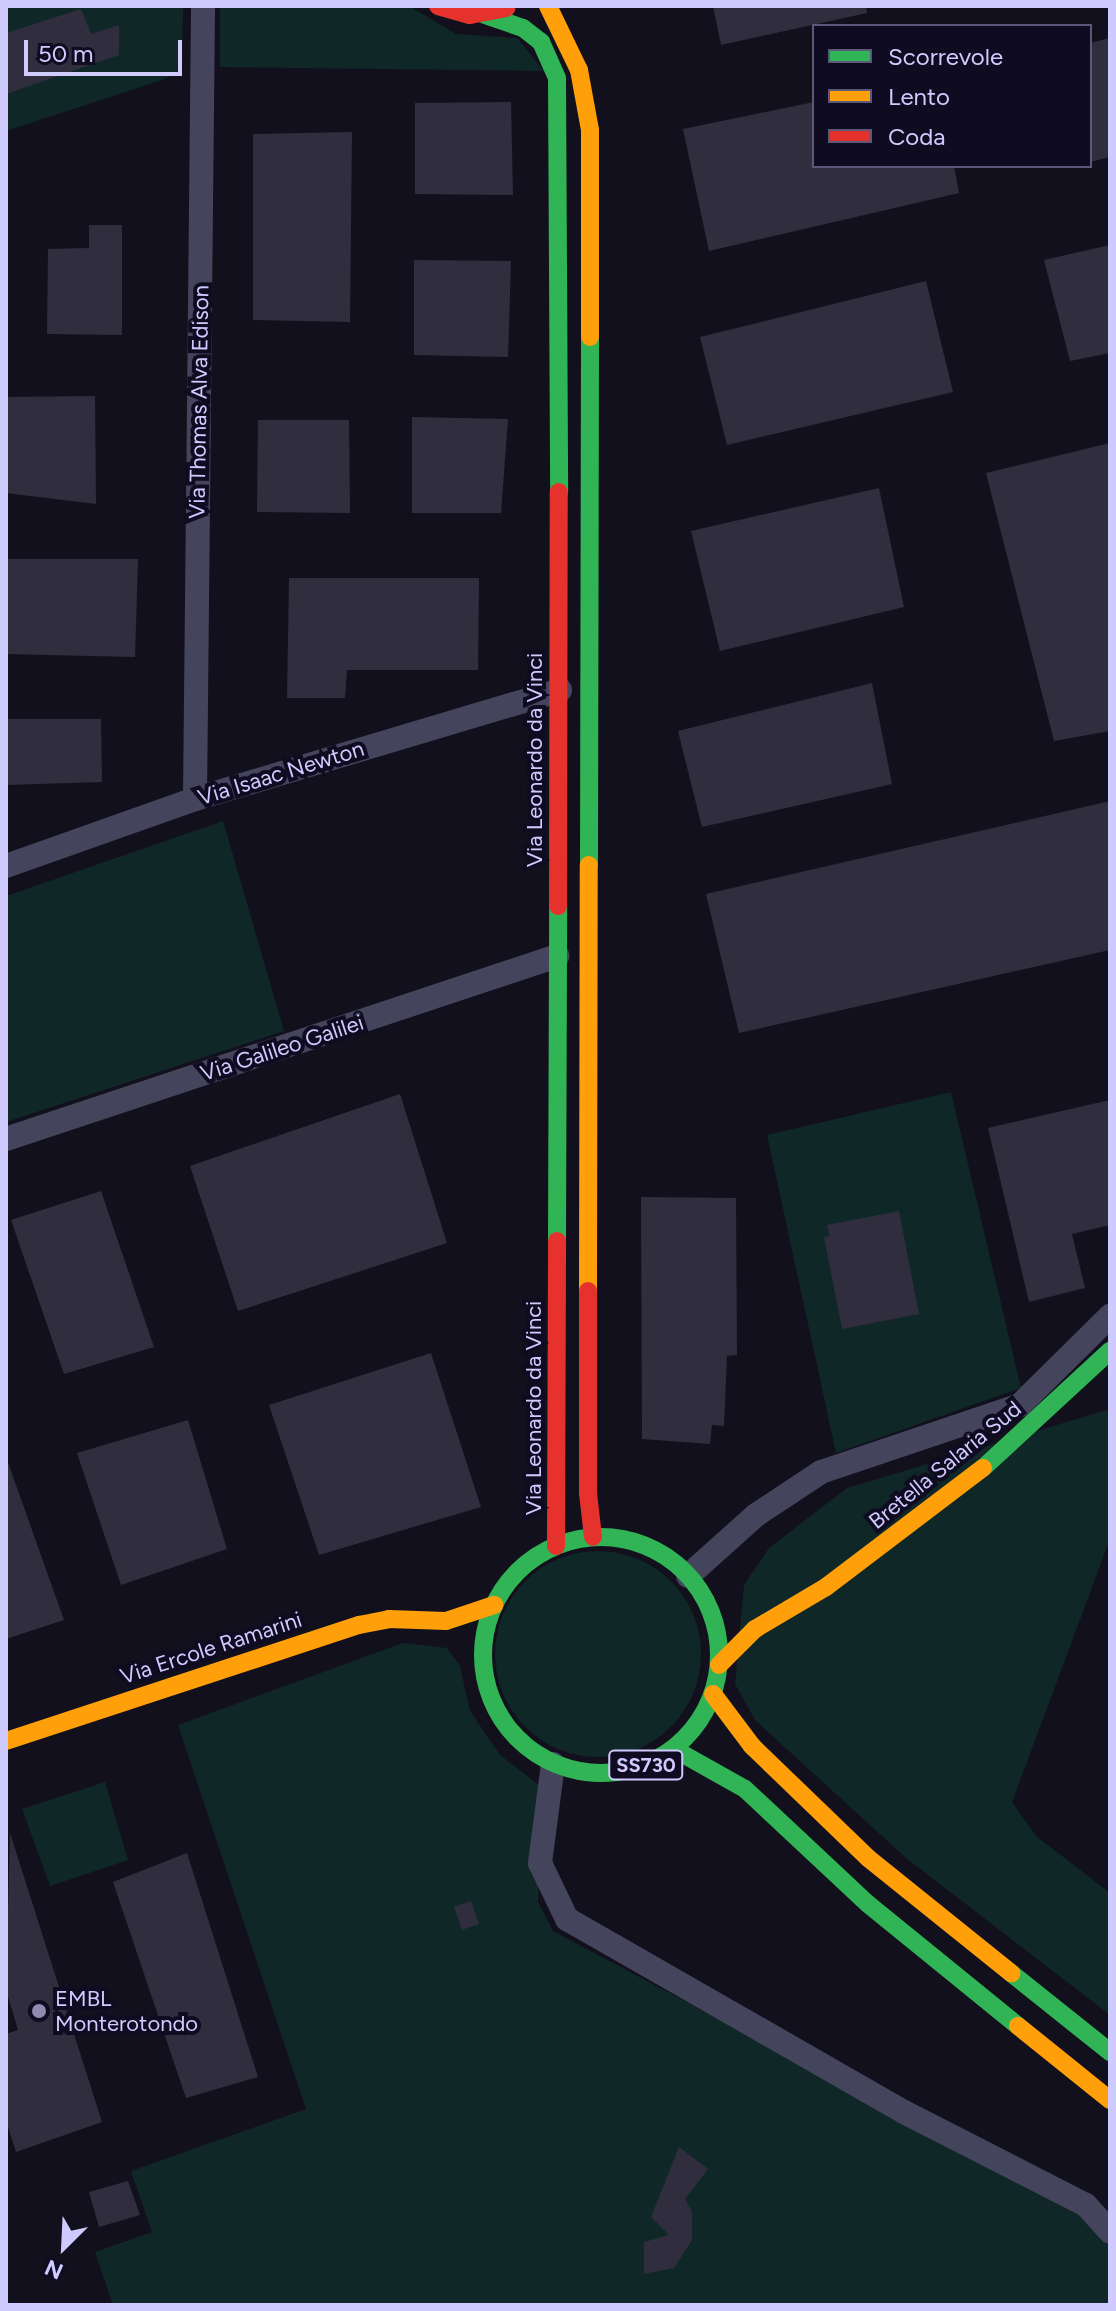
<!DOCTYPE html>
<style>
body{margin:0}
#map{position:relative;width:1116px;height:2311px;overflow:hidden;background:#12101c;font-family:Figtree,sans-serif}
div>[style]{position:absolute}
[style*='--x']{left:calc(var(--x)*1px);top:calc(var(--y)*1px);width:calc(var(--w)*1px);rotate:calc(var(--a)*1deg)}
.green>*{inset:0;background:#0f2727}
.round{border-radius:50%}
.building>*{inset:0;background:#302e3e}
.street>*{height:24px;margin:-12px;padding:0 12px;transform-origin:12px;border-radius:12px;background:#45445d}
.fast>*{height:18px;margin:-9px;padding:0 9px;transform-origin:9px;border-radius:9px;background:#30b455}
.fast>.ring{margin:-9px;padding:0;box-sizing:content-box;background:none;border:18px solid #30b455;border-radius:50%}
.slow>*{height:18px;margin:-9px;padding:0 9px;transform-origin:9px;border-radius:9px;background:#ff9f0a}
.jam>*{height:18px;margin:-9px;padding:0 9px;transform-origin:9px;border-radius:9px;background:#e5322d}
.dots>*{width:22px;height:22px;translate:-50% -50%;box-sizing:border-box;border:4px solid #0f0b21;border-radius:50%}
span{translate:-50% -50%;white-space:nowrap;text-align:center;line-height:1.15;-webkit-text-stroke:8px #0f0b21;paint-order:stroke}
.shield-label span{padding:2px 6px;background:#0f0b21;border:2px solid;border-radius:6px;-webkit-text-stroke-width:0}
.shield-label{font-size:20px;color:#d0cbff;font-weight:700}
.street-label{font-size:22px;color:#d0cbff}
.poi-label{font-size:22px;color:#d0cbff}
.left{translate:0 -50%;text-align:left}
.frame{position:absolute;inset:0;border:8px solid #d0cbff;pointer-events:none}
.legend{position:absolute;left:812px;top:24px;width:280px;height:144px;box-sizing:border-box;background:#0f0b21;border:2px solid #5c587a;margin:0;padding:10px 14px;list-style:none;font-size:24px;color:#d0cbff}
.legend li{display:flex;align-items:center;gap:16px;height:40px}
.legend b{width:40px;border:2px solid #5c587a}
.north{position:absolute;left:24px;top:2207px;width:80px;height:80px;-webkit-text-stroke:6px #0f0b21;paint-order:stroke;rotate:204deg;font-size:22px;font-weight:700;line-height:32px;text-align:center;color:#d0cbff}
.north::after{content:'';display:block;margin:auto;width:28px;height:36px;background:#d0cbff;clip-path:polygon(50% 0,100% 100%,50% 72%,0 100%)}
.scale{position:absolute;left:24px;top:40px;width:158px;height:36px;box-sizing:border-box;border:4px solid #d0cbff;border-top:0;padding-left:10px;font-size:24px;line-height:28px;white-space:nowrap;color:#d0cbff;-webkit-text-stroke:6px #0f0b21;paint-order:stroke}
</style>
<div id="map">
<div class="green">
<i style="clip-path:polygon(6px 6px,183px 6px,182px 60px,177px 73px,162px 80px,6px 131px)"></i>
<i style="clip-path:polygon(220px 6px,409px 6px,456px 34px,517px 38px,544px 71px,220px 67px)"></i>
<i style="clip-path:polygon(223px 821px,284px 1031px,6px 1122px,6px 896px)"></i>
<i style="clip-path:polygon(951px 1092px,1021px 1388px,836px 1453px,767px 1135px)"></i>
<i style="clip-path:polygon(1110px 1409px,1110px 1539px,1012px 1802px,1036px 1836px,1110px 1893px,1110px 2015px,906px 1858px,755px 1720px,735px 1684px,744px 1585px,769px 1548px,847px 1488px)"></i>
<i class="round" style="left:495px;top:1551px;width:206px;height:206px"></i>
<i style="clip-path:polygon(403px 1643px,447px 1648px,460px 1666px,470px 1711px,500px 1755px,543px 1788px,538px 1902px,553px 1931px,1078px 2210px,1110px 2245px,1110px 2305px,113px 2305px,95px 2252px,152px 2232px,131px 2171px,306px 2109px,178px 1725px)"></i>
<i style="clip-path:polygon(105px 1782px,128px 1860px,50px 1886px,22px 1809px)"></i>
</div>
<div class="building">
<i style="clip-path:polygon(713px 6px,866px 6px,867px 13px,721px 45px)"></i>
<i style="clip-path:polygon(81px 9px,91px 34px,119px 25px,119px 55px,6px 94px,6px 33px)"></i>
<i style="clip-path:polygon(1110px 38px,1110px 157px,1090px 162px,1090px 43px)"></i>
<i style="clip-path:polygon(511px 102px,513px 195px,415px 194px,415px 103px)"></i>
<i style="clip-path:polygon(814px 102px,814px 166px,954px 166px,959px 193px,709px 251px,683px 129px)"></i>
<i style="clip-path:polygon(352px 132px,350px 322px,253px 320px,253px 134px)"></i>
<i style="clip-path:polygon(89px 225px,122px 225px,122px 335px,47px 334px,48px 249px,89px 248px)"></i>
<i style="clip-path:polygon(1110px 245px,1110px 353px,1070px 361px,1044px 260px)"></i>
<i style="clip-path:polygon(414px 260px,511px 261px,508px 357px,414px 355px)"></i>
<i style="clip-path:polygon(926px 281px,953px 392px,727px 445px,700px 337px)"></i>
<i style="clip-path:polygon(95px 396px,96px 504px,6px 493px,6px 397px)"></i>
<i style="clip-path:polygon(412px 417px,508px 419px,501px 513px,412px 513px)"></i>
<i style="clip-path:polygon(258px 420px,349px 420px,350px 513px,257px 512px)"></i>
<i style="clip-path:polygon(1110px 443px,1110px 731px,1054px 741px,986px 473px)"></i>
<i style="clip-path:polygon(879px 488px,904px 607px,720px 651px,691px 531px)"></i>
<i style="clip-path:polygon(6px 559px,138px 559px,135px 657px,6px 654px)"></i>
<i style="clip-path:polygon(289px 578px,479px 578px,478px 670px,347px 670px,345px 698px,287px 698px)"></i>
<i style="clip-path:polygon(872px 683px,892px 784px,702px 827px,678px 731px)"></i>
<i style="clip-path:polygon(6px 719px,101px 719px,102px 782px,6px 785px)"></i>
<i style="clip-path:polygon(1110px 801px,1110px 950px,739px 1033px,706px 894px)"></i>
<i style="clip-path:polygon(400px 1094px,447px 1243px,238px 1311px,190px 1166px)"></i>
<i style="clip-path:polygon(1110px 1100px,1110px 1225px,1072px 1234px,1085px 1288px,1029px 1302px,988px 1128px)"></i>
<i style="clip-path:polygon(101px 1191px,154px 1347px,64px 1374px,11px 1220px)"></i>
<i style="clip-path:polygon(641px 1197px,736px 1198px,737px 1355px,727px 1356px,724px 1426px,712px 1425px,710px 1444px,642px 1439px)"></i>
<i style="clip-path:polygon(899px 1211px,919px 1314px,842px 1329px,824px 1237px,830px 1236px,827px 1225px)"></i>
<i style="clip-path:polygon(431px 1353px,481px 1507px,319px 1555px,269px 1405px)"></i>
<i style="clip-path:polygon(188px 1420px,227px 1549px,121px 1585px,77px 1453px)"></i>
<i style="clip-path:polygon(6px 1457px,64px 1620px,6px 1639px)"></i>
<i style="clip-path:polygon(10px 1833px,102px 2122px,16px 2152px,6px 2121px,6px 2034px,18px 2030px,6px 1990px)"></i>
<i style="clip-path:polygon(187px 1853px,258px 2077px,186px 2098px,113px 1882px)"></i>
<i style="clip-path:polygon(471px 1901px,479px 1924px,462px 1930px,454px 1907px)"></i>
<i style="clip-path:polygon(679px 2147px,708px 2169px,685px 2199px,692px 2211px,692px 2240px,674px 2268px,644px 2274px,644px 2242px,669px 2235px,651px 2217px)"></i>
<i style="clip-path:polygon(128px 2181px,140px 2215px,99px 2227px,89px 2192px)"></i>
</div>
<div class="street">
<i style="--x:195;--y:799;--w:793;--a:-89.42"></i>
<i style="--x:6;--y:866;--w:201;--a:-19.5"></i>
<i style="--x:195;--y:799;--w:381;--a:-16.6"></i>
<i style="--x:6;--y:1139;--w:581;--a:-18.37"></i>
<i style="--x:688;--y:1576;--w:91;--a:-41.9"></i>
<i style="--x:756;--y:1515;--w:78;--a:-33.5"></i>
<i style="--x:821;--y:1472;--w:210;--a:-18.6"></i>
<i style="--x:1020;--y:1405;--w:127;--a:-44.7"></i>
<i style="--x:553;--y:1764;--w:100;--a:97.5"></i>
<i style="--x:540;--y:1863;--w:62;--a:64.3"></i>
<i style="--x:567;--y:1919;--w:388;--a:29.8"></i>
<i style="--x:904;--y:2112;--w:204;--a:27.1"></i>
<i style="--x:1086;--y:2205;--w:36;--a:48"></i>
</div>
<div class="fast">
<i style="--x:485;--y:15;--w:40;--a:18.9"></i>
<i style="--x:523;--y:28;--w:23;--a:38"></i>
<i style="--x:541;--y:42;--w:39;--a:66"></i>
<i style="--x:557;--y:78;--w:414;--a:89.7"></i>
<i style="--x:589;--y:865;--w:528;--a:-89.89"></i>
<i style="--x:557;--y:1241;--w:335;--a:-89.8"></i>
<i style="--x:983;--y:1468;--w:173;--a:-42.7"></i>
<i class="ring" style="left:483px;top:1537px;width:218px;height:218px"></i>
<i style="--x:674;--y:1749;--w:81;--a:29.4"></i>
<i style="--x:745;--y:1789;--w:168;--a:43.1"></i>
<i style="--x:868;--y:1904;--w:193;--a:39.1"></i>
<i style="--x:1011;--y:1973;--w:127;--a:38.6"></i>
</div>
<div class="slow">
<i style="--x:548;--y:6;--w:71;--a:64.2"></i>
<i style="--x:579;--y:70;--w:61;--a:79.6"></i>
<i style="--x:590;--y:130;--w:207;--a:90"></i>
<i style="--x:588;--y:1291;--w:426;--a:-89.9"></i>
<i style="--x:719;--y:1665;--w:51;--a:-45"></i>
<i style="--x:755;--y:1629;--w:82;--a:-30.6"></i>
<i style="--x:826;--y:1587;--w:197;--a:-37.2"></i>
<i style="--x:713;--y:1694;--w:65;--a:53.1"></i>
<i style="--x:752;--y:1746;--w:161;--a:44"></i>
<i style="--x:868;--y:1858;--w:184;--a:38.8"></i>
<i style="--x:6;--y:1741;--w:372;--a:-18.2"></i>
<i style="--x:359;--y:1625;--w:31;--a:-11"></i>
<i style="--x:389;--y:1619;--w:57;--a:2"></i>
<i style="--x:446;--y:1621;--w:51;--a:-18.4"></i>
<i style="--x:1018;--y:2026;--w:118;--a:38.8"></i>
</div>
<div class="jam">
<i style="--x:438;--y:6;--w:33;--a:16"></i>
<i style="--x:470;--y:15;--w:37;--a:-11"></i>
<i style="--x:558;--y:906;--w:414;--a:-89.9"></i>
<i style="--x:588;--y:1291;--w:202;--a:90"></i>
<i style="--x:588;--y:1493;--w:44;--a:83.5"></i>
<i style="--x:556;--y:1546;--w:305;--a:-89.8"></i>
</div>
<div class="dots">
<i style="left:39px;top:2011px;background:#8e8ab0"></i>
</div>
<div class="shield-label">
<span style="left:646px;top:1765px">SS730</span>
</div>
<div class="street-label">
<span style="left:199px;top:402px;rotate:-89deg">Via Thomas Alva Edison</span>
<span style="left:535px;top:760px;rotate:-90deg">Via Leonardo da Vinci</span>
<span style="left:281px;top:773px;rotate:-17deg">Via Isaac Newton</span>
<span style="left:282px;top:1048px;rotate:-18deg">Via Galileo Galilei</span>
<span style="left:534px;top:1408px;rotate:-90deg">Via Leonardo da Vinci</span>
<span style="left:945px;top:1465px;rotate:-39deg">Bretella Salaria Sud</span>
<span style="left:211px;top:1648px;rotate:-18deg">Via Ercole Ramarini</span>
</div>
<div class="poi-label">
<span class="left" style="left:55px;top:2011px">EMBL<br>Monterotondo</span>
</div>
<div class="frame"></div>
<ul class="legend">
<li><b style="height:10px;background:#30b455"></b>Scorrevole</li>
<li><b style="height:10px;background:#ff9f0a"></b>Lento</li>
<li><b style="height:10px;background:#e5322d"></b>Coda</li>
</ul>
<div class="north">N</div>
<div class="scale">50 m</div>
</div>
